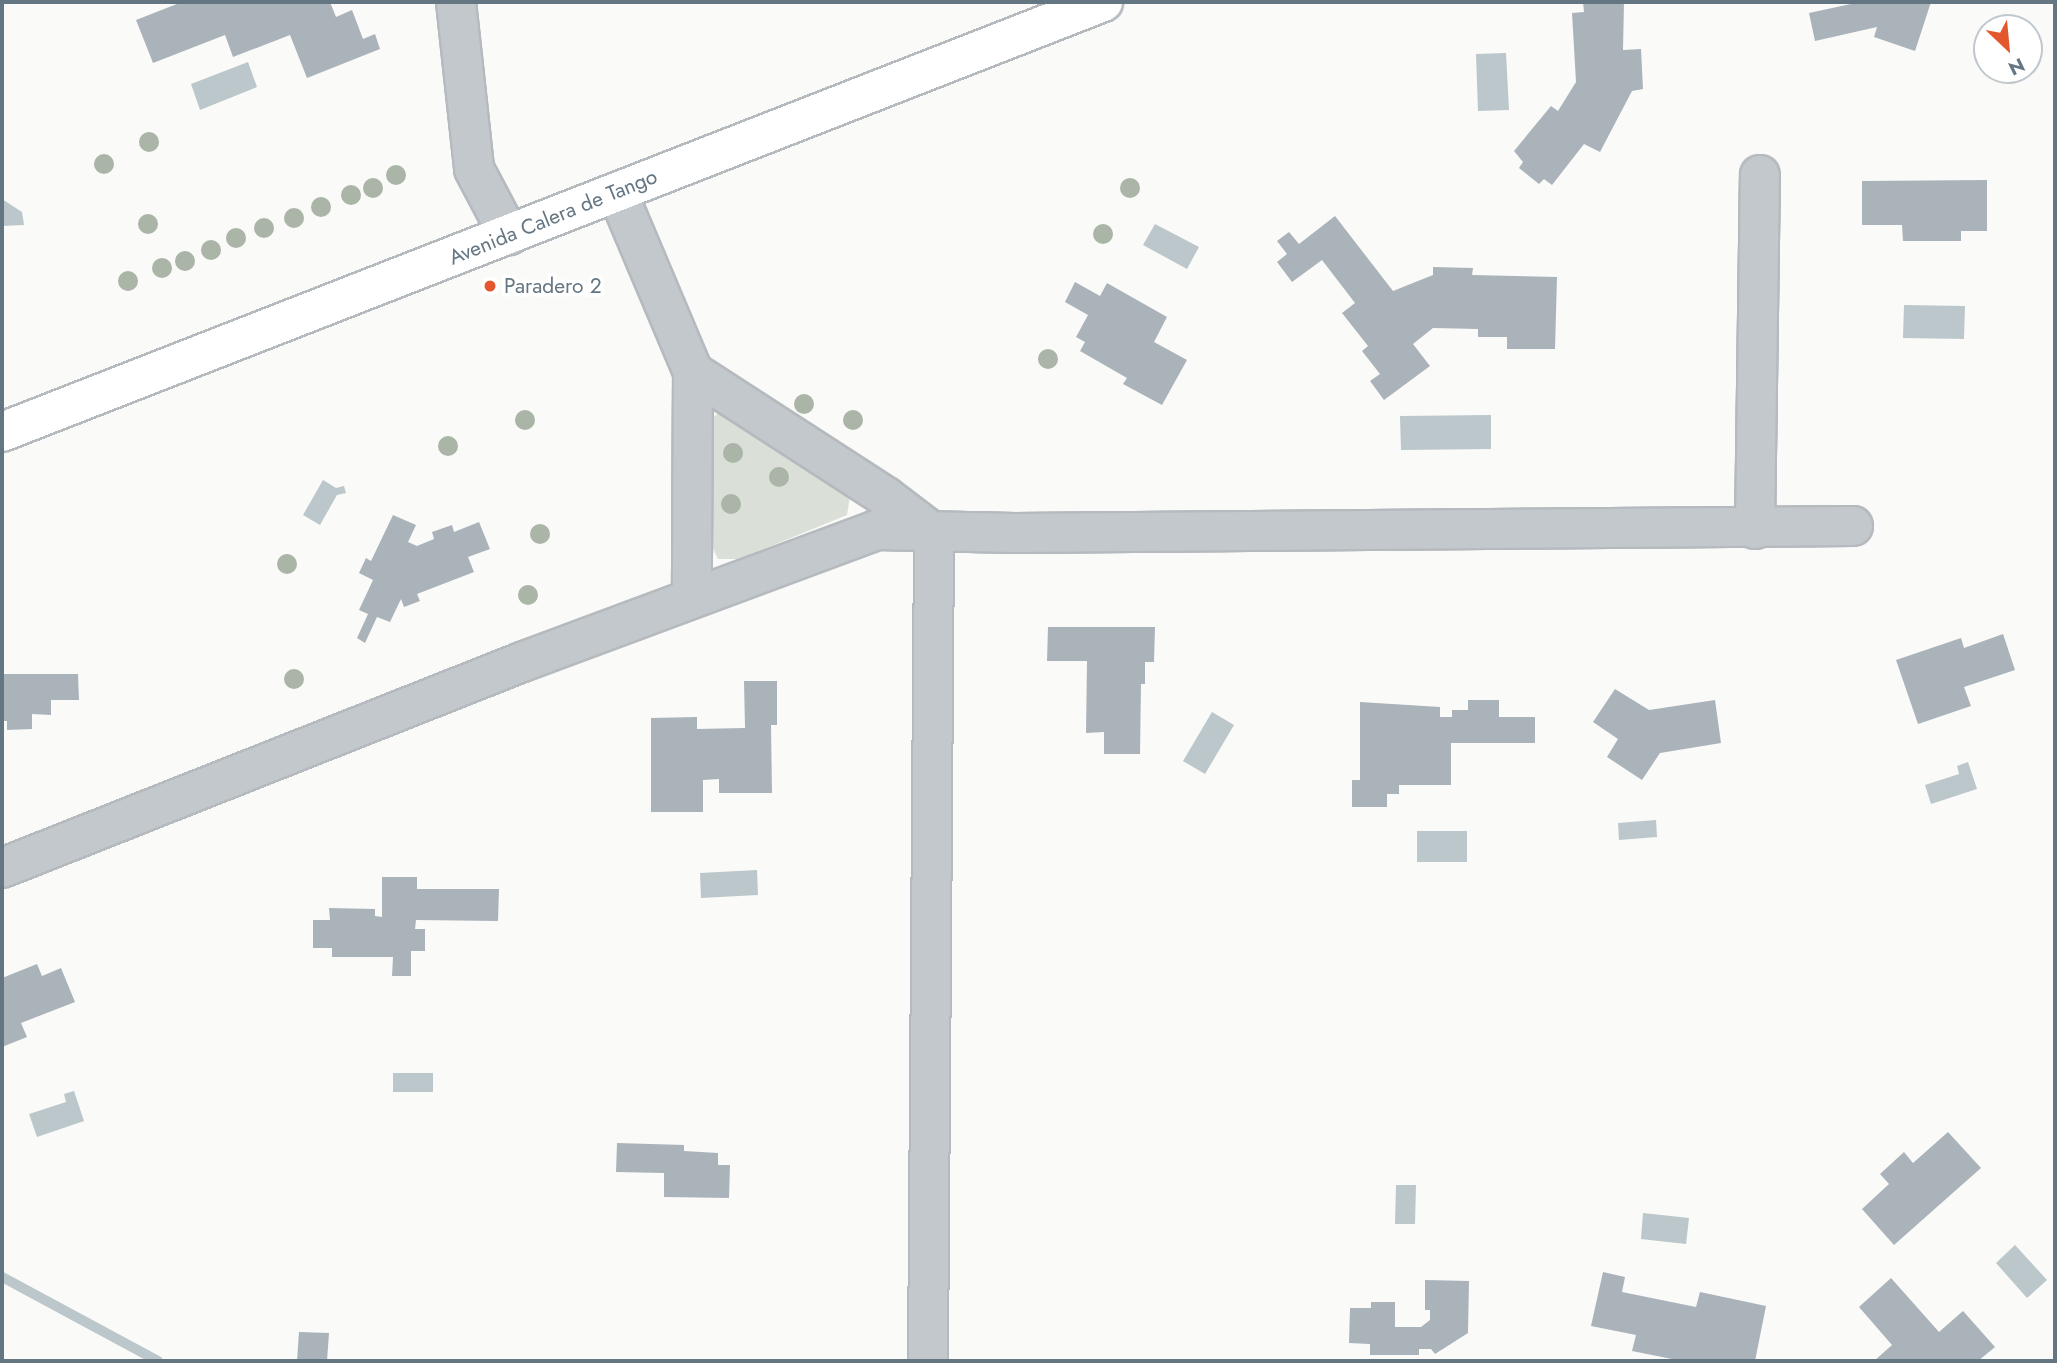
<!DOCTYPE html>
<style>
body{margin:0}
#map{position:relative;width:2057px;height:1363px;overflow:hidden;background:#fafaf8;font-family:Jost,sans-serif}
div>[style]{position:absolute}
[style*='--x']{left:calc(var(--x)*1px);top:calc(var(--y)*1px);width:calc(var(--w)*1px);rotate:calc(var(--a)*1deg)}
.green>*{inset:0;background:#dadfd7}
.water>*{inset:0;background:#bbc7cb}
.stream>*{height:10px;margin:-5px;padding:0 5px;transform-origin:5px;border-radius:5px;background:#bbc7cb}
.building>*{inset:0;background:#aab3b9}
.roads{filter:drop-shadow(2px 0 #b5babe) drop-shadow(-2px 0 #b5babe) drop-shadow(0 2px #b5babe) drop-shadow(0 -2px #b5babe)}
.minor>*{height:38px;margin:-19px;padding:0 19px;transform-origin:19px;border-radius:19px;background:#c3c8cc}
.major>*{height:38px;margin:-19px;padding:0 19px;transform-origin:19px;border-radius:19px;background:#fff}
.trees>*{width:20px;height:20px;margin:-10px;border-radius:50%;background:#aab4a7}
.dots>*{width:19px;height:19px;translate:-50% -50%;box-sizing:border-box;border:4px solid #fff;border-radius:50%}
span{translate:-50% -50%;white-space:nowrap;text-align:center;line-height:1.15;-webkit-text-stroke:7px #fff;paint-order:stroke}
.street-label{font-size:21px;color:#657683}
.poi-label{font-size:21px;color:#657683}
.left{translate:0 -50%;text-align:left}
.frame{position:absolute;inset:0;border:4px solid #657683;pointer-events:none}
.north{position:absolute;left:1973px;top:14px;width:70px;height:70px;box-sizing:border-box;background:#fff;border:2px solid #c1c8cd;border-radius:50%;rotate:154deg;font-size:19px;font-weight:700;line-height:28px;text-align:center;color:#657683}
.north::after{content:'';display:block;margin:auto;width:24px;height:32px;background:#e4572e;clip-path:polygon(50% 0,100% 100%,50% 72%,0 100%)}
</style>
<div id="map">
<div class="green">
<i style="clip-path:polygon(721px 411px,850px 496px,847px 515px,739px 559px,718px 559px,710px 542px,711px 419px)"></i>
</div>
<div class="water">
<i style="clip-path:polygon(1506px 53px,1509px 110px,1478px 111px,1476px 54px)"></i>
<i style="clip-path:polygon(248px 62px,257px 87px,200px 110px,191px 84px)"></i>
<i style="clip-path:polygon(2px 199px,22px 212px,24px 225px,2px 226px)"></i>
<i style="clip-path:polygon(1155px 224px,1199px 247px,1187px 269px,1143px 245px)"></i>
<i style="clip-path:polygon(1904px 305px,1965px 306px,1964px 339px,1903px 338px)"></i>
<i style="clip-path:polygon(1491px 415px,1491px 449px,1401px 450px,1400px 416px)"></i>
<i style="clip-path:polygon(323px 480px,336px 488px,344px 486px,346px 493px,337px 495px,320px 525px,303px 515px)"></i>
<i style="clip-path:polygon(1212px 712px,1234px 725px,1205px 774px,1183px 761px)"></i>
<i style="clip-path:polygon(1968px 762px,1977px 789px,1931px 804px,1925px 785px,1959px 774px,1957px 766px)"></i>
<i style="clip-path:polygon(1656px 820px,1657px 837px,1619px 840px,1618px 823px)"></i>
<i style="clip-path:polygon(1417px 831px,1467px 831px,1467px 862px,1417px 862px)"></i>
<i style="clip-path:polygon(757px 870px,758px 895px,701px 898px,700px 873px)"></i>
<i style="clip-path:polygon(393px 1073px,433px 1073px,433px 1092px,393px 1092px)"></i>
<i style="clip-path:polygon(74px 1091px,84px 1121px,37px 1137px,29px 1114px,66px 1102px,64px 1094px)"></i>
<i style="clip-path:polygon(1396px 1185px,1416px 1185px,1415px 1224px,1395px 1224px)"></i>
<i style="clip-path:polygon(1643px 1213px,1689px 1218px,1686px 1244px,1641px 1239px)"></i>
<i style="clip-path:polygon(2015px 1245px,2047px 1280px,2027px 1298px,1996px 1263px)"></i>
</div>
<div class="stream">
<i style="--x:2;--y:1277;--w:177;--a:28.3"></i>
</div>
<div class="building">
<i style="clip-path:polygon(182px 2px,330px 2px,336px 17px,352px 10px,363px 39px,375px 34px,380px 49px,307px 78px,290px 35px,233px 57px,225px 35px,153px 63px,136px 20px)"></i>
<i style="clip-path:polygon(1583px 2px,1624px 2px,1623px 50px,1641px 49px,1643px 89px,1632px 91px,1600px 152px,1584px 144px,1552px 185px,1544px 179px,1539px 184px,1519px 168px,1523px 162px,1514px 151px,1551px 106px,1558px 111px,1576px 82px,1572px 13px,1584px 12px)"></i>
<i style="clip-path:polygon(1860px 2px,1931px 2px,1915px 51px,1874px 37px,1877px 27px,1815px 41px,1809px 13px)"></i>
<i style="clip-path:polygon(1987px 180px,1987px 231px,1961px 231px,1961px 241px,1903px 241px,1902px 225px,1862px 225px,1862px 181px)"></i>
<i style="clip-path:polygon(1335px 216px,1393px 291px,1433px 275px,1433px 267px,1473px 268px,1472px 275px,1557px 277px,1555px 349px,1507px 349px,1507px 337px,1478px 337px,1478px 329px,1433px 328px,1413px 344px,1430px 366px,1384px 400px,1370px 381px,1380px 374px,1362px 351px,1368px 346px,1342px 313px,1355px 303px,1322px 260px,1292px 282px,1277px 262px,1287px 254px,1277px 241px,1289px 232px,1299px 244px)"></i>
<i style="clip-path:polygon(1075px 282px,1100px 296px,1107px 283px,1167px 317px,1154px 342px,1187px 360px,1162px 405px,1123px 384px,1127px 378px,1080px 351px,1085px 342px,1076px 337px,1088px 315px,1065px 302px)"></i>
<i style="clip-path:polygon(393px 515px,416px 525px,408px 542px,417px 546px,434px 539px,432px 532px,452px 525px,454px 532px,479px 522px,490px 549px,468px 557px,474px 572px,417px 594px,420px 601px,404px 607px,401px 599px,390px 622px,377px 617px,365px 643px,357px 638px,368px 614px,359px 610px,373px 580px,359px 573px,366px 558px,371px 561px)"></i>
<i style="clip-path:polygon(1048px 627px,1155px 627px,1154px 662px,1145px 662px,1145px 684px,1141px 684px,1140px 754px,1104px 754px,1104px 732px,1086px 733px,1087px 661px,1047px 661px)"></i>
<i style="clip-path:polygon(2003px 634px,2015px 670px,1964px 687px,1971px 706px,1918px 724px,1896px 660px,1961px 638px,1964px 648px)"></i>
<i style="clip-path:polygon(4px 674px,78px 674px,79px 700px,51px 700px,51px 715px,32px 714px,32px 729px,7px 730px,7px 721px,2px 721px)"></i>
<i style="clip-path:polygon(744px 681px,777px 681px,777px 725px,771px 725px,772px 793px,719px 793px,719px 779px,703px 780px,703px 812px,651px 812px,651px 718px,697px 717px,697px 729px,745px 728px)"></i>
<i style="clip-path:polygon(1615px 689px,1649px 710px,1715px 700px,1721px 743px,1660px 753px,1642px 780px,1607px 757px,1618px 739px,1593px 722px)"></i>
<i style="clip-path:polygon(1468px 700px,1499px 700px,1499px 717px,1535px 717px,1535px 743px,1451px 743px,1451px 785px,1399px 785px,1399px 794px,1387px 794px,1387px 807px,1352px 807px,1352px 780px,1360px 780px,1360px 702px,1440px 707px,1440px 717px,1452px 717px,1452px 710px,1468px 710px)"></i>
<i style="clip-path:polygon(382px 877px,417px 877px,417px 889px,499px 889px,498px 921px,416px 920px,415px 929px,425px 929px,425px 951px,411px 951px,411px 976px,392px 976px,393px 957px,332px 957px,332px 948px,313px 948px,313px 920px,330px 920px,329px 908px,375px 909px,375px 916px,382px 917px)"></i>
<i style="clip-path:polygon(37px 964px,42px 976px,61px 968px,75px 1002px,21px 1023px,27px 1037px,2px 1047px,2px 978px)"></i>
<i style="clip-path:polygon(1948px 1132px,1981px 1168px,1894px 1245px,1862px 1209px,1889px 1184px,1880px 1174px,1904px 1152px,1913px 1163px)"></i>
<i style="clip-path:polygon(617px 1143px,684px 1145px,684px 1151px,718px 1153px,718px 1165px,730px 1165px,729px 1198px,664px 1197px,664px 1173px,616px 1172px)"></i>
<i style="clip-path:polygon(1603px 1272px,1625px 1277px,1622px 1292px,1696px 1307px,1700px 1292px,1766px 1306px,1755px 1361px,1682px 1361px,1632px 1351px,1636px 1335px,1591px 1326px)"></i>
<i style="clip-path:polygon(1891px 1278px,1939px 1332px,1963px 1311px,1995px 1347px,1978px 1361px,1874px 1361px,1892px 1345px,1859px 1307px)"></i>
<i style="clip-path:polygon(1425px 1280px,1469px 1281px,1468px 1333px,1435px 1354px,1431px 1349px,1419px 1349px,1419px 1355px,1370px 1355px,1370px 1344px,1349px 1343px,1350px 1308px,1371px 1308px,1371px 1302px,1395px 1302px,1395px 1327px,1421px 1327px,1430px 1320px,1430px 1310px,1425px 1310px)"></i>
<i style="clip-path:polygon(299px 1332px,329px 1333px,327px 1361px,297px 1361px)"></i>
</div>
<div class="roads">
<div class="minor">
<i style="--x:456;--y:2;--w:168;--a:83.8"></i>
<i style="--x:474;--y:169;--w:75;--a:62.1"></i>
<i style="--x:617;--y:192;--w:195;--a:67.1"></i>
<i style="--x:693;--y:372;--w:225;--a:90.3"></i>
<i style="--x:693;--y:372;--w:230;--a:32.9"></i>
<i style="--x:886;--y:497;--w:56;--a:37.1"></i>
<i style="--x:931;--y:531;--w:9;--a:72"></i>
<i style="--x:934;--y:540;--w:821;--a:90.42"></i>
<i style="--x:1755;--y:529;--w:354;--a:-89.2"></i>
<i style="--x:2;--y:868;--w:559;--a:-21.61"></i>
<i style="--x:522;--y:662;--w:378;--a:-20.4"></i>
<i style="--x:876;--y:530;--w:139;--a:1.2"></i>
<i style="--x:1015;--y:533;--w:838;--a:-0.48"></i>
</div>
<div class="major">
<i style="--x:2;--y:432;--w:1182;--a:-21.33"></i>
</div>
</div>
<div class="trees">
<i style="left:149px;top:142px"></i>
<i style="left:104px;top:164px"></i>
<i style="left:396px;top:175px"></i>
<i style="left:373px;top:188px"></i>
<i style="left:1130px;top:188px"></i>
<i style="left:351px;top:195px"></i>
<i style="left:321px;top:207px"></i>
<i style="left:294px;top:218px"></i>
<i style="left:148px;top:224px"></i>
<i style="left:264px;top:228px"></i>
<i style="left:1103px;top:234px"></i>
<i style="left:236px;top:238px"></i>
<i style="left:211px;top:250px"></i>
<i style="left:185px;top:261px"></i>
<i style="left:162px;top:268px"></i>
<i style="left:128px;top:281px"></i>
<i style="left:1048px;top:359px"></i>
<i style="left:804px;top:404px"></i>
<i style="left:525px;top:420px"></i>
<i style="left:853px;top:420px"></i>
<i style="left:448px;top:446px"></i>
<i style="left:733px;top:453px"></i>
<i style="left:779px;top:477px"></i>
<i style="left:731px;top:504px"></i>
<i style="left:540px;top:534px"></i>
<i style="left:287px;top:564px"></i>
<i style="left:528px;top:595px"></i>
<i style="left:294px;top:679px"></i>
</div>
<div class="dots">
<i style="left:490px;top:286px;background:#e4572e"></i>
</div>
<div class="street-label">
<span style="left:553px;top:217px;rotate:-22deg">Avenida Calera de Tango</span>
</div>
<div class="poi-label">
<span class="left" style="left:504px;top:286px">Paradero 2</span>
</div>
<div class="frame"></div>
<div class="north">N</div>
</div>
